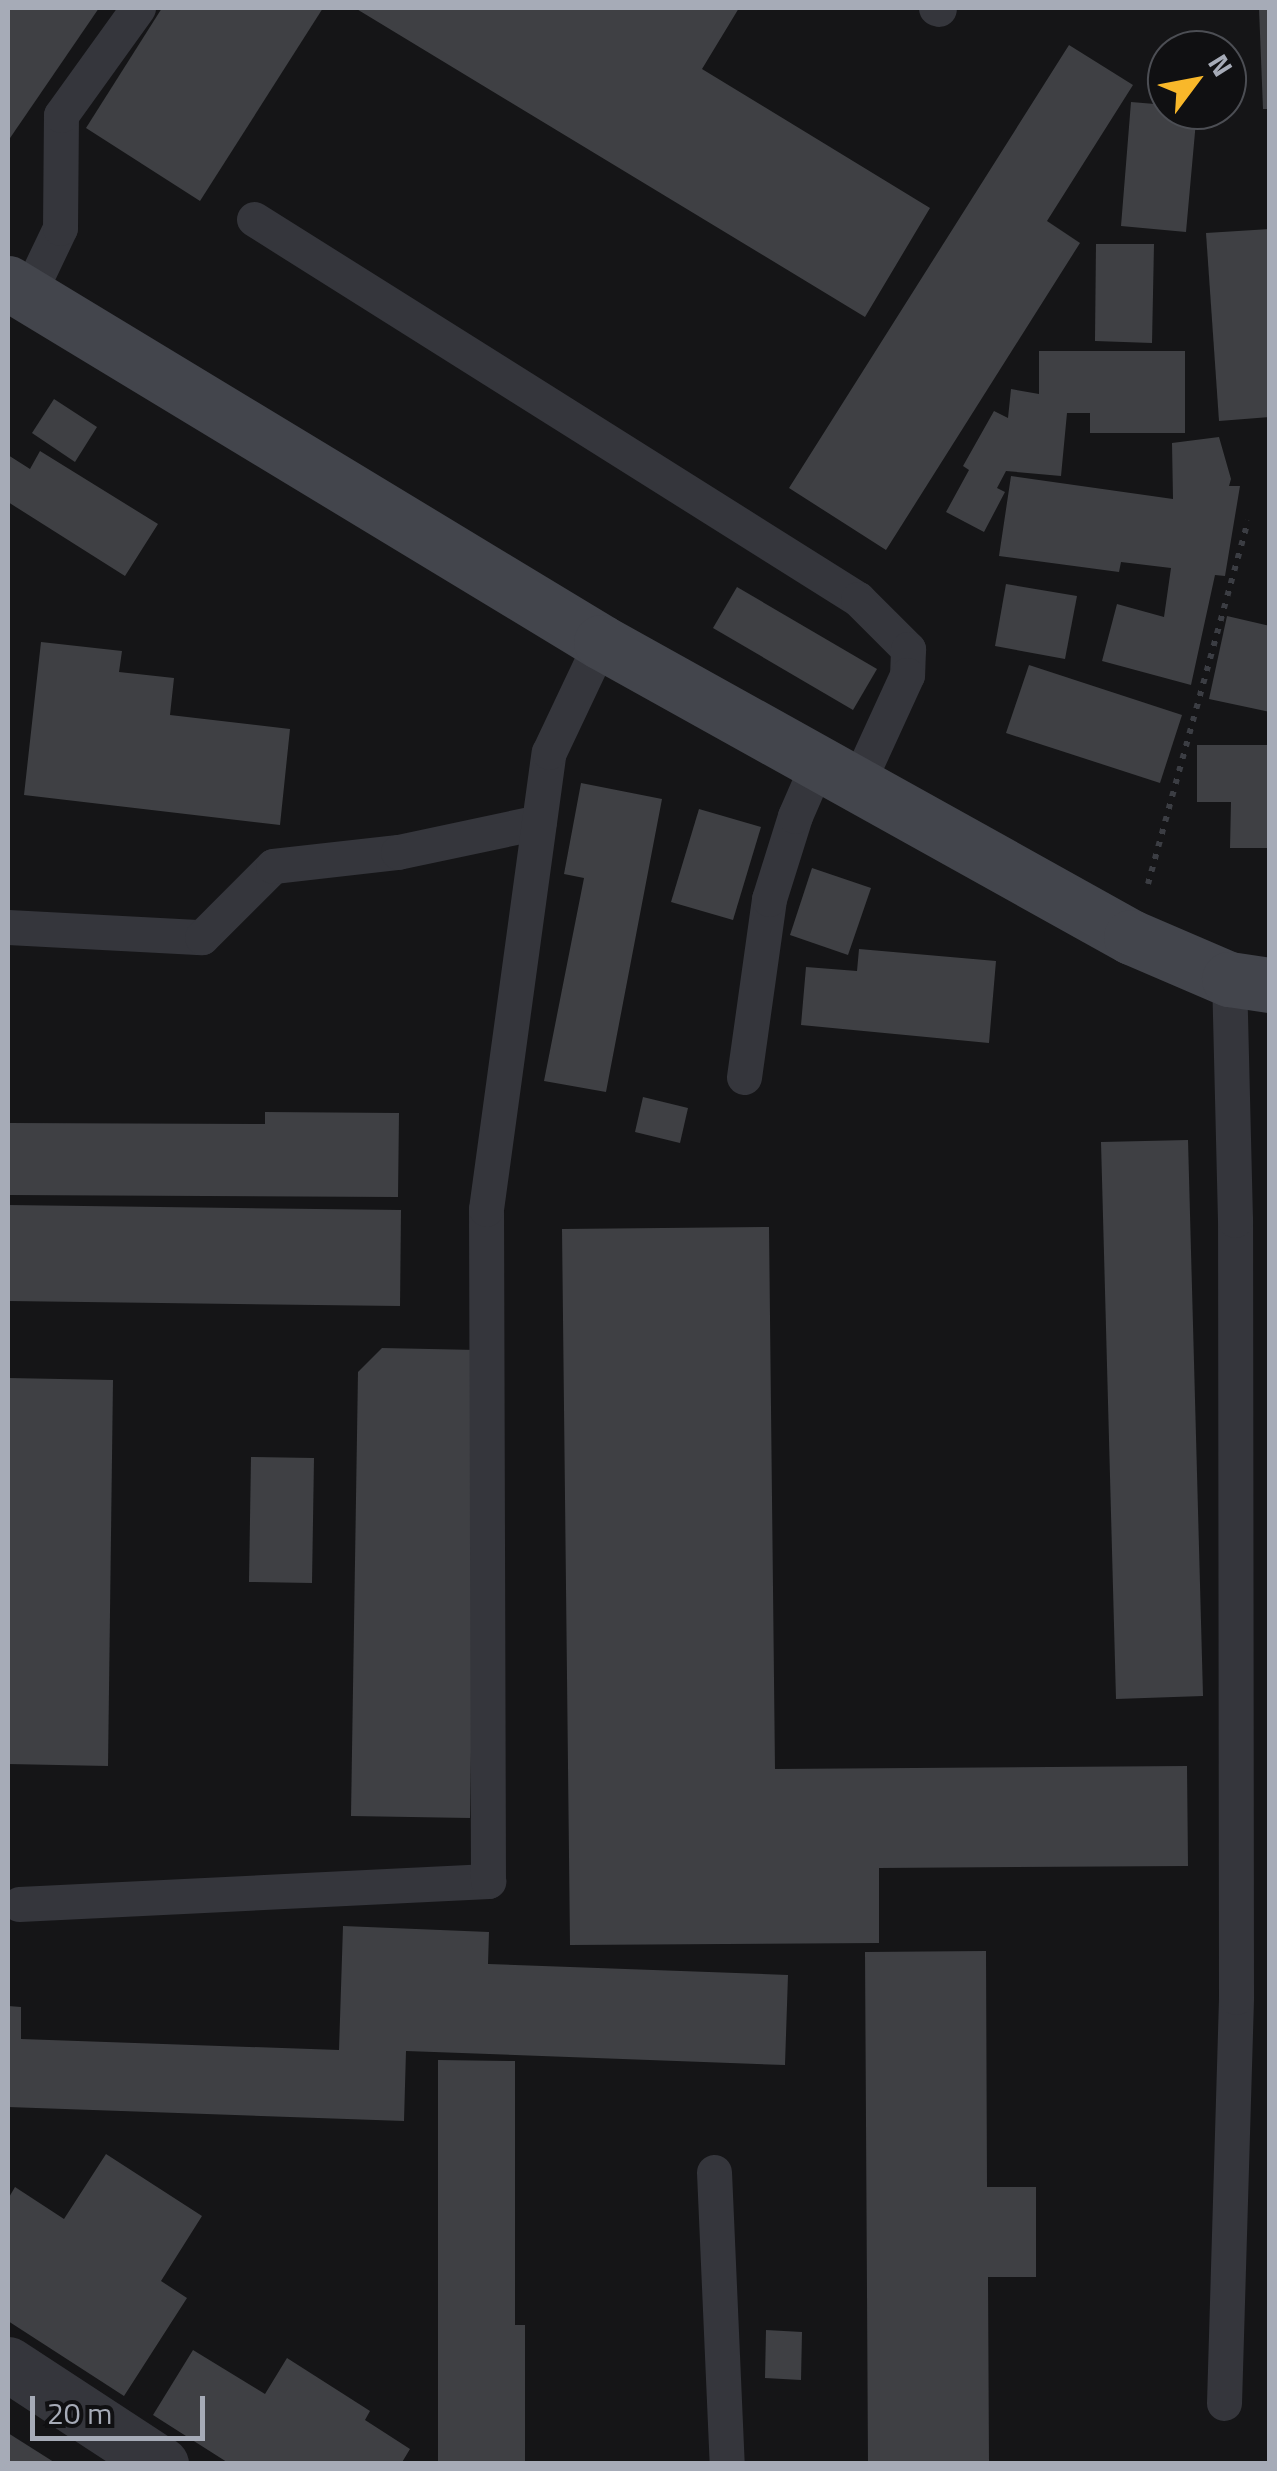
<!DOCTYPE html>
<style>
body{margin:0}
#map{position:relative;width:1277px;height:2471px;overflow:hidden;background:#151517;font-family:"Titillium Web",sans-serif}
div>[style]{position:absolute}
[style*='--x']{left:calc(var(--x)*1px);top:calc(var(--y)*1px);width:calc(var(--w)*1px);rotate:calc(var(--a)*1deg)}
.building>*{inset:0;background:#3f4044}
.path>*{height:6px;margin-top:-3px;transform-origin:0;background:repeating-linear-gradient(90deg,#3b3d43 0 5px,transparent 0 13px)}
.lane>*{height:35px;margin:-17.5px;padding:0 17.5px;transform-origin:17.5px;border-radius:17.5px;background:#35363c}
.street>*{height:55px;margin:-27.5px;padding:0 27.5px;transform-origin:27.5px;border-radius:27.5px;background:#35363c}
.secondary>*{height:55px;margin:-27.5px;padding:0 27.5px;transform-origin:27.5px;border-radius:27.5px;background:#43454c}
span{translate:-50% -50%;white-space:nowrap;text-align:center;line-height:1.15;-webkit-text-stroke:9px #101012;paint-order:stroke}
.frame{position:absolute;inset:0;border:10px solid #a6abb7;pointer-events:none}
.north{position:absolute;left:1147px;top:30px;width:100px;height:100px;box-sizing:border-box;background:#101012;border:2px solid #4c4e54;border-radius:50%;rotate:58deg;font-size:28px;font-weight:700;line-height:40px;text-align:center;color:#a6abb7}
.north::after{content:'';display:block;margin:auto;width:35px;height:45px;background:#f9b82a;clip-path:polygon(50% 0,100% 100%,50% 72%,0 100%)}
.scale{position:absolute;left:30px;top:2396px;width:175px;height:45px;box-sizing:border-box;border:5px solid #a6abb7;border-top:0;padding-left:12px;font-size:30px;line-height:35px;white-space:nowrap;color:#a6abb7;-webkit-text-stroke:8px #101012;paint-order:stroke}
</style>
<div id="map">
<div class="building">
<i style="clip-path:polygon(8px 8px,99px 8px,8px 141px)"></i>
<i style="clip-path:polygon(162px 8px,323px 8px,200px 201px,86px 128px)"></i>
<i style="clip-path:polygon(355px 8px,739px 8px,702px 69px,930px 208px,865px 317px)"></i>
<i style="clip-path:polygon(1259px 8px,1270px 8px,1270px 109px,1263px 109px)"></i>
<i style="clip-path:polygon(1069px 45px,1133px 85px,1047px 221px,1080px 243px,886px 550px,789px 488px)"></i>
<i style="clip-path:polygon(1131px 102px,1167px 105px,1167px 110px,1197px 110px,1186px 232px,1121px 226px)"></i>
<i style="clip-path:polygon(1270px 229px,1270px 417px,1219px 421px,1206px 233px)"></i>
<i style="clip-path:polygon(1096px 244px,1154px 244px,1152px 343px,1095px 341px)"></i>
<i style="clip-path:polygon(1039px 351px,1185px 351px,1185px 433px,1090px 433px,1090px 413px,1067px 413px,1061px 476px,1006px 471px,997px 488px,1005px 492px,984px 532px,946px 512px,969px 470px,963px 466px,994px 411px,1008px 418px,1011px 389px,1039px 394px)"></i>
<i style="clip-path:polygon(54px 399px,97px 427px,75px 462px,32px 433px)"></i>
<i style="clip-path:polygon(1219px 437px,1231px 479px,1229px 486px,1240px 486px,1225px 576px,1215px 575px,1191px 685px,1102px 661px,1117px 604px,1164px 617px,1171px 568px,1121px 562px,1119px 572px,999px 556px,1011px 476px,1173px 499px,1172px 443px)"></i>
<i style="clip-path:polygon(40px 451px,158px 524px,125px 576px,8px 502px,8px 455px,30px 469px)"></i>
<i style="clip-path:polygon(1006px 584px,1077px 596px,1065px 659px,995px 646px)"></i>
<i style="clip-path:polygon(737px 587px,877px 669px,853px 710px,713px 628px)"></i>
<i style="clip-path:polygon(1227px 616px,1270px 626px,1270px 712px,1209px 699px)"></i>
<i style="clip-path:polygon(41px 642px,122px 651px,119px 672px,174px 678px,170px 715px,290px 729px,280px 825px,24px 795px)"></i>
<i style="clip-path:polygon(1029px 665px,1182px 715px,1160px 783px,1006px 733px)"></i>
<i style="clip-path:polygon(1197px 745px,1270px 745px,1270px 848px,1230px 848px,1231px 802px,1197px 802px)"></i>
<i style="clip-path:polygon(581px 783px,662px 799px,606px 1092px,544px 1081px,584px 878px,564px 874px)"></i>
<i style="clip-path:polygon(699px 809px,761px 827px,733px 920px,671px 902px)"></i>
<i style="clip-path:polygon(812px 868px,871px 888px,848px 955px,790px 935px)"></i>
<i style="clip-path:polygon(859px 949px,996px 961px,989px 1043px,801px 1025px,806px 967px,857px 971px)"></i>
<i style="clip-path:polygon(643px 1097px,688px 1108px,680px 1143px,635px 1132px)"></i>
<i style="clip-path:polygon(265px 1112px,399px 1113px,398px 1197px,8px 1195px,8px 1123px,265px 1124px)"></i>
<i style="clip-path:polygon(1188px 1140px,1203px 1696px,1116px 1699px,1101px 1142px)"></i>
<i style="clip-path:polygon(8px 1205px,401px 1210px,400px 1306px,8px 1301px)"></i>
<i style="clip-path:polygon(769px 1227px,775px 1769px,1187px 1766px,1188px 1866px,879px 1868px,879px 1943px,570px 1945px,562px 1229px)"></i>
<i style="clip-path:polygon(382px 1348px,477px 1350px,470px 1818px,351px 1816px,358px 1372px)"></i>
<i style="clip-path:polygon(8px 1378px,113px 1380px,108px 1766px,8px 1764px)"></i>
<i style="clip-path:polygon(251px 1457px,314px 1458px,312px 1583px,249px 1582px)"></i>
<i style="clip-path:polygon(343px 1926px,489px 1932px,488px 1964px,788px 1975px,785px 2065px,406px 2051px,404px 2121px,8px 2107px,8px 2006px,21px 2007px,21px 2039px,339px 2050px)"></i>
<i style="clip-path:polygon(986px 1951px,987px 2187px,1036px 2187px,1036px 2277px,988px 2277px,989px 2464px,868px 2464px,865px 1952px)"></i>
<i style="clip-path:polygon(438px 2060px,515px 2061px,515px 2325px,525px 2325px,525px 2464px,438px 2464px)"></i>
<i style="clip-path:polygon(106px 2154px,202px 2216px,161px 2281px,187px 2298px,124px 2396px,8px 2321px,8px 2199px,15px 2187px,64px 2219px)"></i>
<i style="clip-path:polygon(766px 2330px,802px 2332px,801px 2380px,765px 2378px)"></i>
<i style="clip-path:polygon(193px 2350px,265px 2394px,287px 2358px,370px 2411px,365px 2420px,410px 2449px,401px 2464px,230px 2464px,153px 2415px)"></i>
<i style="clip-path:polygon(8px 2433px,57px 2464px,8px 2464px)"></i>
</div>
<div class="path">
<i style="--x:1148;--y:884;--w:377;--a:-74.6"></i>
</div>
<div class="lane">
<i style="--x:936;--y:8;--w:3;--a:18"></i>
<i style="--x:254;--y:219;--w:714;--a:32.18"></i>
<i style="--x:858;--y:599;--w:71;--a:45"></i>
<i style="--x:908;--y:649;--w:26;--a:92"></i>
<i style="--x:907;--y:675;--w:120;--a:114.6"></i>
<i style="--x:28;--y:295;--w:74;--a:-64.5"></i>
<i style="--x:60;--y:228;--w:113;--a:-89.5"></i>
<i style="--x:61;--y:115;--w:132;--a:-54.3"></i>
<i style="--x:8;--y:927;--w:194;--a:3"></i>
<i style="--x:202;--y:937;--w:100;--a:-45"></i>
<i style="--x:273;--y:866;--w:126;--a:-6.4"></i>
<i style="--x:398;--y:852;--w:144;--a:-12"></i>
<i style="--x:744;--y:1077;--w:180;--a:-82"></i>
<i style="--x:769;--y:899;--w:87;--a:-72.6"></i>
<i style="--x:795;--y:816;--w:58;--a:-66.5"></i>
<i style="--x:19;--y:1904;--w:470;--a:-2.8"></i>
<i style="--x:488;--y:1881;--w:672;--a:-90.17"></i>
<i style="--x:486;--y:1209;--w:461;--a:-82.2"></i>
<i style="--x:549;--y:752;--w:122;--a:-64.7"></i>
<i style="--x:714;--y:2172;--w:292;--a:87.5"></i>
<i style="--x:1224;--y:2403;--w:406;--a:-88.3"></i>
<i style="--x:1236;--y:1997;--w:777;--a:-90.07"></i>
<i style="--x:1235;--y:1220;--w:241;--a:-91.4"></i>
</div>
<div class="street">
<i style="--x:8;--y:2364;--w:183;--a:33.2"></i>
</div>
<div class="secondary">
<i style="--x:8;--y:283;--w:693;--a:31.19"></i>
<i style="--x:601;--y:642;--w:607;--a:29.1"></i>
<i style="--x:1131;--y:937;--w:107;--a:23.2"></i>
<i style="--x:1229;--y:979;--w:41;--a:8.3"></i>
</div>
<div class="frame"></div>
<div class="north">N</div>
<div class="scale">20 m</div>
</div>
